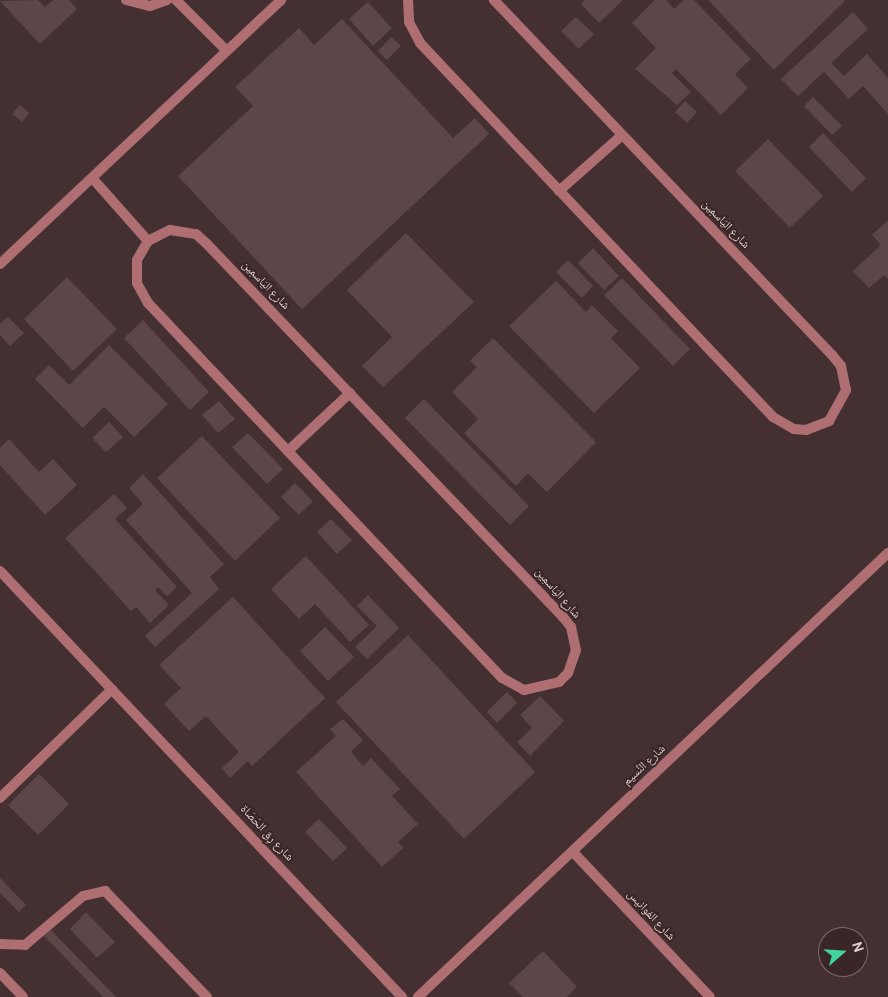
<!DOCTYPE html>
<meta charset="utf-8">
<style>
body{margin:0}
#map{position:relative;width:888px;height:997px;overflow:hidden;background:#453031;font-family:Overpass,"Noto Naskh Arabic",sans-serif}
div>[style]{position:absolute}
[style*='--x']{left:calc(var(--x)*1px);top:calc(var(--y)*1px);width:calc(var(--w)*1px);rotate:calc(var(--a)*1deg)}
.building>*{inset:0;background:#5d4647}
.service>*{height:10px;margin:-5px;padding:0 5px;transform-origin:5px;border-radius:5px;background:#ae6e72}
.minor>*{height:10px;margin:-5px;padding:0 5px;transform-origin:5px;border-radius:5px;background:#ae6e72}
span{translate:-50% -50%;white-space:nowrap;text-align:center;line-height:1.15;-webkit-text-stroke:4px #3b2627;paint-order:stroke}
.street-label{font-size:12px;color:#ded0d0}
.north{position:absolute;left:818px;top:927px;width:50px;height:50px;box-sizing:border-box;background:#3b2627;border:1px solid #7c6a6b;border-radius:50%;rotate:71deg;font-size:14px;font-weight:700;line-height:20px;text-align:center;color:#ded0d0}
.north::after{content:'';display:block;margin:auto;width:18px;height:22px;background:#40d4a1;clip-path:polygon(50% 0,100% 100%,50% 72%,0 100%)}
</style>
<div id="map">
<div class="building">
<i style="clip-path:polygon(38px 0,45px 7px,53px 0,69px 0,77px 9px,40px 44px,0 1px)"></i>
<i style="clip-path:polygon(585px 0,623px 0,599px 23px,581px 4px)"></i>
<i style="clip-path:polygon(655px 0,666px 0,674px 9px,684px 0,694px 0,751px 59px,735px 74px,748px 88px,721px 115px,676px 69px,672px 73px,691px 92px,677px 105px,635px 69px,656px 48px,632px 23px)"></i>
<i style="clip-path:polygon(708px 0,844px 0,845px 1px,774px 70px)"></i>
<i style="clip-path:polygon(368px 2px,392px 28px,373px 46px,349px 19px)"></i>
<i style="clip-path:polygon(853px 12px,868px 29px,831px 63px,844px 76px,867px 54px,888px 78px,888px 114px,863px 86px,849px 99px,824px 72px,798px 96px,781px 79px)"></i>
<i style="clip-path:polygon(576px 17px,594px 34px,579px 49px,561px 31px)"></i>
<i style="clip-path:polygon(342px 19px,453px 138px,475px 118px,489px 134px,302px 309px,178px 176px,253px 106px,235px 87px,299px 28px,314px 45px)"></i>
<i style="clip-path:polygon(391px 37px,401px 46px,387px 60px,378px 51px)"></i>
<i style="clip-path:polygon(813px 97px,842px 126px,832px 135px,804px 106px)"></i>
<i style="clip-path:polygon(685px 101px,697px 112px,687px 123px,675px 112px)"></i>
<i style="clip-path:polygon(20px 105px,29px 113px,22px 122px,12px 114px)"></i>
<i style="clip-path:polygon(823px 133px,866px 178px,852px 192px,809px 147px)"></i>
<i style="clip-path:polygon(768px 139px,823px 196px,790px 228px,735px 171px)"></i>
<i style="clip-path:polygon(888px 220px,888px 279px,884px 275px,869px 288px,853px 271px,881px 245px,872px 235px)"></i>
<i style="clip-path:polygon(406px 233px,474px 302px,383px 387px,362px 366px,392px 337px,347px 290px)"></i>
<i style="clip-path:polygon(593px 248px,619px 276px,604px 290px,578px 263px)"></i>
<i style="clip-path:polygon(568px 260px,593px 286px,582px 298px,556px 272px)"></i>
<i style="clip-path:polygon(67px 277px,117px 329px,73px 371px,24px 319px)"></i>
<i style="clip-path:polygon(622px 278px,690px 349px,673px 366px,604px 295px)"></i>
<i style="clip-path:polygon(556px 281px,586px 312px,592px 305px,618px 331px,611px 338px,640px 368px,594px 413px,509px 326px)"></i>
<i style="clip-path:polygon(8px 317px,24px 333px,10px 346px,0 335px,0 324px)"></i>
<i style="clip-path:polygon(143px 320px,209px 392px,190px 410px,124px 338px)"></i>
<i style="clip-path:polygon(493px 338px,596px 442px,547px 492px,528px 473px,516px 486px,464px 433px,478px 419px,452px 392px,477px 367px,470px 361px)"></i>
<i style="clip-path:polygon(109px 345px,168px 404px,134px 437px,104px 407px,83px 428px,35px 379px,49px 365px,69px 385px)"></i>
<i style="clip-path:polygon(424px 399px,529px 506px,510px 525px,405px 418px)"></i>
<i style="clip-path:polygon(219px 401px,235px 419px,218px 433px,202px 415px)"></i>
<i style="clip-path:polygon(109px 422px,123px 437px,106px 452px,92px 438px)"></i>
<i style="clip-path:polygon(248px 433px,283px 469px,267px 484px,232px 447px)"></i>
<i style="clip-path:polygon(202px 436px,280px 518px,235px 561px,157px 478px)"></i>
<i style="clip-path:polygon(9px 439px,39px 472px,53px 459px,77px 485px,45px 515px,0 465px,0 448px)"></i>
<i style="clip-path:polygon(143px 474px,224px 564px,210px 577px,219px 589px,155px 647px,145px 636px,192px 593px,126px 520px,143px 504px,129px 488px)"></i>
<i style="clip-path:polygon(295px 483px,313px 501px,299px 515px,281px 497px)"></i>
<i style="clip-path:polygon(114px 494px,127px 508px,115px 519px,177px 587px,167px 596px,158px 587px,155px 590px,169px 605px,150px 623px,136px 607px,131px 611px,65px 538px)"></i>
<i style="clip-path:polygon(331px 519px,352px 540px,337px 554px,317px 532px)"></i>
<i style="clip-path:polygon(306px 556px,369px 625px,350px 642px,315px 604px,299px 619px,271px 589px)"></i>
<i style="clip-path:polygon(368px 595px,399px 628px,367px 659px,355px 647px,377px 626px,357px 606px)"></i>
<i style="clip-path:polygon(233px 597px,325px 698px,252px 766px,248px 761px,230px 778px,222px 768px,239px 752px,206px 716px,189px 731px,164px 704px,181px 688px,159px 665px)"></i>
<i style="clip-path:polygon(325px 627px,354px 657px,328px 681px,300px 651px)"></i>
<i style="clip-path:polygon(408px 635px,535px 772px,464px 839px,336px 702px)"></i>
<i style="clip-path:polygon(507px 692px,517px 703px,497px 723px,487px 712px)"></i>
<i style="clip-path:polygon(540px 696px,564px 721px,530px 756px,517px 742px,532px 728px,520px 715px)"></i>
<i style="clip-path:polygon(343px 719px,363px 740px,351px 752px,363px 766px,371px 758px,400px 789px,392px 796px,418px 824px,398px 842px,403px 848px,382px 867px,296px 772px,336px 736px,330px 729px)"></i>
<i style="clip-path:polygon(39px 774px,69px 804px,38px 835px,8px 805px)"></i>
<i style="clip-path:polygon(319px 819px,347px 848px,333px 861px,305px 832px)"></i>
<i style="clip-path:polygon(0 878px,26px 905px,19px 912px,0 893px)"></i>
<i style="clip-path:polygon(86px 912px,115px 942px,97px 958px,70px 929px)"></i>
<i style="clip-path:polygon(51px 930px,116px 997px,103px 997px,44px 936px)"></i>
<i style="clip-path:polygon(543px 951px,577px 987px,567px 997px,523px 997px,509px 983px)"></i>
</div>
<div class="service">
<i style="--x:0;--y:798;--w:156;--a:-44.2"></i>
<i style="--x:0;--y:944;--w:25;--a:2"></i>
<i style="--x:25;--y:945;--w:76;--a:-40.2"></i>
<i style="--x:83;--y:896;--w:23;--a:-13"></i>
<i style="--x:105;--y:891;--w:147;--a:46.1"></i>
<i style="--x:0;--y:973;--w:33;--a:46"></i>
</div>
<div class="minor">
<i style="--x:126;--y:0;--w:25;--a:14"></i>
<i style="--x:150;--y:6;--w:18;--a:-19"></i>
<i style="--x:176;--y:0;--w:71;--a:45"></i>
<i style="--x:408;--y:0;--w:22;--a:87"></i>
<i style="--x:409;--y:22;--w:24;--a:62"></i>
<i style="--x:420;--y:43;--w:514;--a:46.65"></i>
<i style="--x:773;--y:417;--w:24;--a:30"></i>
<i style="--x:794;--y:429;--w:12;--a:5"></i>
<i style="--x:806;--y:430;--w:25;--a:-21"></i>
<i style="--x:829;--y:421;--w:35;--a:-61"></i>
<i style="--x:846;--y:390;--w:25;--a:-102"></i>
<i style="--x:841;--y:366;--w:13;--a:-129"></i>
<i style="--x:833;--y:356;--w:492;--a:-133.6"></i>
<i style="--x:94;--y:180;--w:81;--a:48.5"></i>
<i style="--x:559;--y:191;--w:84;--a:-41.6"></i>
<i style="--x:170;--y:230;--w:26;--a:9"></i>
<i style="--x:196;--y:234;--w:13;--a:42"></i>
<i style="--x:206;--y:243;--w:517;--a:46.33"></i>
<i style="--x:563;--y:617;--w:13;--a:51"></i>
<i style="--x:571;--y:627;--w:24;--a:78"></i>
<i style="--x:576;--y:650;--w:24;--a:109"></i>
<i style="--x:568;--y:673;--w:13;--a:135"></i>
<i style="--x:559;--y:682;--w:36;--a:167"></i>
<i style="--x:524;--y:690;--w:25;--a:-151"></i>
<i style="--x:502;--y:678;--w:516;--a:-133.35"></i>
<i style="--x:148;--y:303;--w:23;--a:-119"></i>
<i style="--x:137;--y:283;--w:23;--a:-90"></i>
<i style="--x:137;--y:260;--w:22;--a:-60"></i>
<i style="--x:148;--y:241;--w:25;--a:-27"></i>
<i style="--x:0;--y:264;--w:386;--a:-43.2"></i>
<i style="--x:288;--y:451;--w:85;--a:-43.1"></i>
<i style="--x:0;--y:571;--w:586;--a:46.66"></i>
<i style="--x:573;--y:852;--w:199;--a:46.6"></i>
<i style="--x:418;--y:997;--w:647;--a:-43.37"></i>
</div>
<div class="street-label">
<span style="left:725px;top:225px;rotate:46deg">شارع اليَاسمِين</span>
<span style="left:265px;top:286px;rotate:46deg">شارع اليَاسمِين</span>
<span style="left:557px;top:594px;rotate:49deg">شارع اليَاسمِين</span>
<span style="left:645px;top:766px;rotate:-43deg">شارع النَّسيم</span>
<span style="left:266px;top:834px;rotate:47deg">شارع رِق الحَصَاة</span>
<span style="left:650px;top:916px;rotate:47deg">شارع الفوانيس</span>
</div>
<div class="north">N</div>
</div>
